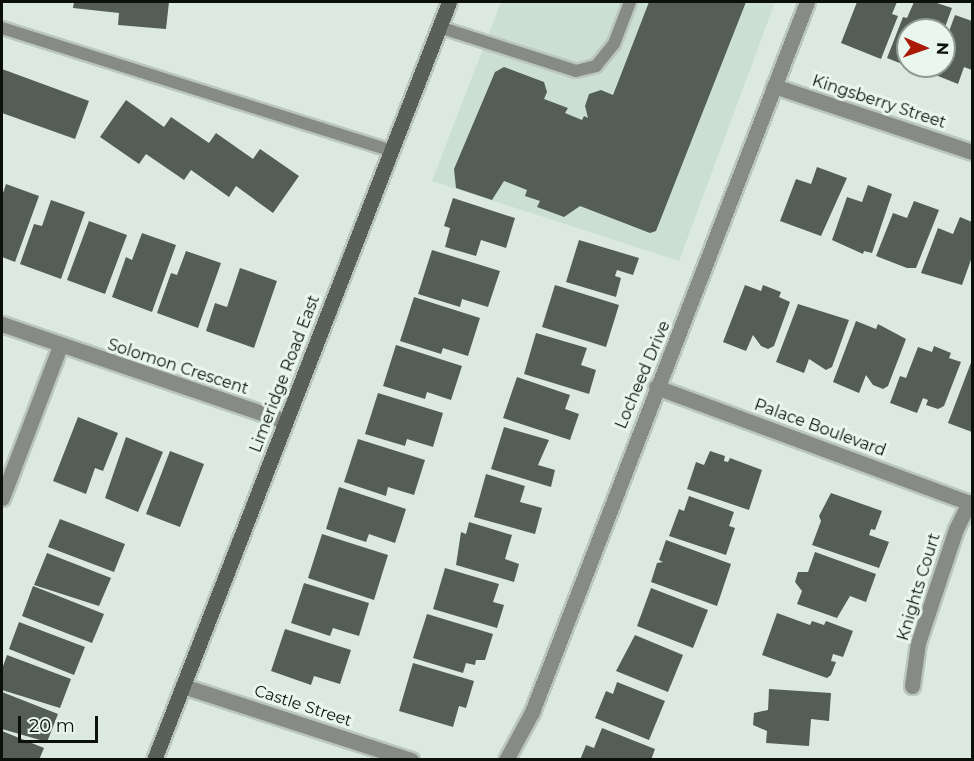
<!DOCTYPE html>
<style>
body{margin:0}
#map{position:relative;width:974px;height:761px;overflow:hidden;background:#dce9e1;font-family:Montserrat,sans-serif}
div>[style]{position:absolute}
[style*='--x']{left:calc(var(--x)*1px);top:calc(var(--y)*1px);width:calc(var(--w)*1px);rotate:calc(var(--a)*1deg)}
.built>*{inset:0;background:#cbdfd2}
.building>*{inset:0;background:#545e57}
.roads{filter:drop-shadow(2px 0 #bbc6bf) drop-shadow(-2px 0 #bbc6bf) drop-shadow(0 2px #bbc6bf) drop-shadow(0 -2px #bbc6bf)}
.lane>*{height:12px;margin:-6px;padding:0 6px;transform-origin:6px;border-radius:6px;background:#868b88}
.street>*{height:15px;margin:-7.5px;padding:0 7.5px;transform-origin:7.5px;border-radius:7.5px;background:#868b88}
.secondary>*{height:15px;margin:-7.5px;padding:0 7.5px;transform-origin:7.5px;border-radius:7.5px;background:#59605c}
span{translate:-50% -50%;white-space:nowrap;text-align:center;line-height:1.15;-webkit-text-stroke:6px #e9f6ee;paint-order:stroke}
.street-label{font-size:16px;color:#0b100d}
.frame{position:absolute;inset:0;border:3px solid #0b100d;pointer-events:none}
.north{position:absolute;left:896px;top:18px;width:60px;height:60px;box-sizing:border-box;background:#e9f6ee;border:2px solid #909a94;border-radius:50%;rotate:92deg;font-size:16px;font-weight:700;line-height:24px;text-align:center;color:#0b100d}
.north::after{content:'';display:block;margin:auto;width:21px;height:27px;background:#a91906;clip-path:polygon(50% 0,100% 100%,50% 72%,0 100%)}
.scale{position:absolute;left:18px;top:716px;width:80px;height:27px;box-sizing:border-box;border:3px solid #0b100d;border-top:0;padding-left:8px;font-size:18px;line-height:21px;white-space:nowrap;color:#0b100d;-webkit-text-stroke:4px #e9f6ee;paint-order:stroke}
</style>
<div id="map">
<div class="built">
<i style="clip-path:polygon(501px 2px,775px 2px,679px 261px,432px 181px)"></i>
</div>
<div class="building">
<i style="clip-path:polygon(74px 2px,169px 2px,166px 29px,118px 25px,119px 13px,73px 8px)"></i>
<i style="clip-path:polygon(649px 2px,746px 2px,656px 231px,650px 233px,580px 206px,564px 217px,537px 207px,540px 201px,525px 196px,527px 190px,504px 181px,492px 200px,456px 188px,454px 169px,495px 72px,504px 67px,544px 82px,547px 92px,544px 99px,568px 108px,565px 113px,582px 120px,584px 116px,588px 118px,585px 106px,589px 94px,601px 90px,613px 95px)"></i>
<i style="clip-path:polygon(857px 2px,897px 2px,892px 14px,898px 16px,881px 59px,841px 43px)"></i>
<i style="clip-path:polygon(914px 2px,934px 2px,952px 8px,944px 30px,908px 30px,908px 66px,930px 66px,927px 74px,887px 58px,903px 17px,907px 18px)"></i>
<i style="clip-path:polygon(955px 15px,972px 21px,972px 70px,964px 67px,958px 84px,933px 74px,936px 66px,944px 66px,944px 45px)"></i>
<i style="clip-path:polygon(2px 69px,89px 101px,75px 139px,2px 113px)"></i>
<i style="clip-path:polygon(126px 100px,164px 127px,171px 117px,209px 143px,216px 133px,253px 159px,260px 149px,299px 176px,273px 213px,236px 186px,229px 197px,191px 170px,184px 180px,146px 154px,139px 164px,100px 137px)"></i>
<i style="clip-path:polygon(817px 167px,847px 178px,821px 236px,780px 221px,796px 179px,811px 184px)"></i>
<i style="clip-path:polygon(6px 184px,39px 196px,15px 262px,2px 257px,2px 196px)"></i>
<i style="clip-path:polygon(868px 185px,892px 194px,872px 253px,864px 251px,863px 254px,832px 240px,847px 197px,862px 202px)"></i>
<i style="clip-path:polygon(453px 198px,515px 218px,506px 248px,481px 240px,476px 256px,445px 247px,450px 228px,444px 226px)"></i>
<i style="clip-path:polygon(51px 200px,85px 212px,61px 279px,20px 264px,34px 224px,42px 226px)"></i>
<i style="clip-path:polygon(914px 201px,939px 210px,916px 268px,907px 268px,876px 256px,893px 213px,907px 218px)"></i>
<i style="clip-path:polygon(960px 217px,972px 222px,972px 257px,962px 285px,921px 273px,938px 228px,953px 234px)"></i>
<i style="clip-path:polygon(89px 221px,127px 235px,105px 294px,67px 280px)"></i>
<i style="clip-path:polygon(142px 233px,176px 245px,152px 312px,112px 297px,126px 257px,132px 260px)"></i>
<i style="clip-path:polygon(579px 240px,639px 258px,633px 275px,617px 270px,615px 276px,621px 278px,616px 297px,566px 282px)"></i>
<i style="clip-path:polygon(432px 250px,500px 271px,488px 307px,462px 299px,460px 307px,418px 294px)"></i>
<i style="clip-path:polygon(186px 251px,221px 263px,198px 328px,157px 313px,171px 273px,177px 275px)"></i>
<i style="clip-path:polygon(240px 268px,277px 281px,254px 348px,206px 331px,215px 303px,227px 307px)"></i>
<i style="clip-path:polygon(555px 285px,619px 305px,606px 347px,542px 327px)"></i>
<i style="clip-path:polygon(745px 285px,761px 291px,763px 285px,781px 292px,779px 297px,790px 302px,774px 346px,768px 349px,761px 346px,753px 335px,746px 351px,723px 342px)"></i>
<i style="clip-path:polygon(414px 297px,480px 318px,468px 356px,443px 348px,441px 354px,400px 341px)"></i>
<i style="clip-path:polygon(798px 304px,849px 320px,832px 367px,826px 370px,809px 359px,804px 373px,776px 362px)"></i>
<i style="clip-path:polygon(856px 321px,876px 329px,878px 324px,906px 339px,888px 386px,883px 389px,873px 385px,866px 375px,859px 393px,833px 382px)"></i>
<i style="clip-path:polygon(536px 333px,587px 348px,581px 365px,596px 370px,589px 394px,524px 374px)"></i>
<i style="clip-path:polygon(396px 345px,462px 366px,451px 400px,427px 392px,425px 399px,383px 386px)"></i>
<i style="clip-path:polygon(934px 346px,951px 353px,949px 358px,961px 362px,944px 406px,938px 409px,926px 405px,928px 400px,923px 398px,917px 413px,890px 403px,900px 376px,906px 378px,918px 347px,932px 352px)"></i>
<i style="clip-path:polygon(972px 360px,972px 432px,948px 423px)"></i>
<i style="clip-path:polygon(517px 377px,570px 395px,565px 409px,579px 414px,570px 440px,503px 418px)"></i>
<i style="clip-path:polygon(378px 393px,443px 413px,433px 447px,407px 439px,405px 446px,365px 434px)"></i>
<i style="clip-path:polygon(78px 417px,118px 433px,103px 471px,95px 468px,86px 494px,53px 481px)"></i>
<i style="clip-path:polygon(504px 427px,549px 440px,538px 465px,555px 470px,551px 487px,491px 469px)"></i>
<i style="clip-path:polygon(126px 437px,163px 452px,138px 512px,105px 498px)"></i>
<i style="clip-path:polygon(358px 439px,425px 460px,414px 495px,388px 487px,386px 496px,344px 482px)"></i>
<i style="clip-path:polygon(170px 451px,204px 464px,180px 527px,146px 514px)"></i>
<i style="clip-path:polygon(710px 451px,725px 456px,724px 461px,728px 462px,730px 458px,762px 470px,749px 510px,687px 489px,696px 462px,704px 465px)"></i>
<i style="clip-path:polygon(486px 474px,525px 486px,520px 502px,542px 508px,535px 534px,474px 517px)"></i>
<i style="clip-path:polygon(339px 487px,406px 509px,395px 543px,369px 534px,366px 542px,326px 529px)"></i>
<i style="clip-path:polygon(831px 493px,882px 511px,875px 530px,871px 529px,869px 535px,889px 542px,879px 568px,812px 545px,821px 521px,819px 516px)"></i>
<i style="clip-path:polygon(689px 496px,734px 512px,729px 526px,735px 528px,726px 555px,669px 536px,679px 509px,684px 511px)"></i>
<i style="clip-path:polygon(60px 519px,125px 544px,114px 572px,48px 547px)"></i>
<i style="clip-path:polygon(469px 522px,512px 535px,505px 559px,519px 564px,514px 582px,456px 565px,461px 532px,466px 534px)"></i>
<i style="clip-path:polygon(322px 534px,388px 555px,374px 600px,308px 578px)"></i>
<i style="clip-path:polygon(666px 540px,731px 564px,717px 606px,651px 582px,657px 563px,663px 562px,659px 560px)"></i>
<i style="clip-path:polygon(815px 552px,876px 574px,866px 602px,850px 596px,837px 618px,797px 604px,802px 591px,795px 582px,798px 572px,808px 572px)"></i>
<i style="clip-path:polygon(47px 553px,111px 578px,99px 606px,34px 585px)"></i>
<i style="clip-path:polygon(445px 568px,499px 584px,493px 602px,504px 605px,497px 628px,433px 609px)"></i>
<i style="clip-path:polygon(304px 583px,369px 603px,359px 636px,333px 628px,330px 636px,291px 623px)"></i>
<i style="clip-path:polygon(33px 586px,104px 614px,92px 643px,22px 616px)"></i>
<i style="clip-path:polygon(651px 588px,708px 610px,693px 648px,637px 626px)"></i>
<i style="clip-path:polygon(777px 613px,810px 625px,812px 621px,824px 625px,826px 621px,853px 631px,843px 657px,833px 654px,831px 661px,836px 662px,831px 675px,827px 678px,762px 655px)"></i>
<i style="clip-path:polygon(427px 614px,493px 634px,485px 660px,476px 660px,475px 665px,466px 663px,463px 673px,413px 658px)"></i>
<i style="clip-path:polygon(19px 622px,85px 647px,74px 675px,9px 649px)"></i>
<i style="clip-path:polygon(285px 629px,351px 650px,340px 684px,314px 676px,311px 685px,271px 671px)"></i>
<i style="clip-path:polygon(635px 635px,683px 655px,668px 692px,616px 671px)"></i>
<i style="clip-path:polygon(7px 655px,71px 679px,60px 708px,2px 690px,2px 669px)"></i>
<i style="clip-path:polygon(413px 663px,474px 681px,466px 708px,459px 706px,453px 727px,399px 711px)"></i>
<i style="clip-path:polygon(617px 682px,665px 701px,649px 740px,595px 718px,606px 691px,613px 694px)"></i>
<i style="clip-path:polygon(769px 689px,831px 693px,829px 721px,811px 719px,809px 746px,766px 743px,767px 731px,753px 725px,754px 713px,768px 710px)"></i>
<i style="clip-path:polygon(2px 692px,58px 714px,47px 742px,2px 729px)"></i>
<i style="clip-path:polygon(602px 728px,655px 749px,651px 760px,580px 760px,586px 745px,594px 748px)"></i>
<i style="clip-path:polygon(2px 731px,44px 748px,39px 760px,2px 760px)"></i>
</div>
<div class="roads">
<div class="lane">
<i style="--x:439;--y:27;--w:144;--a:17.8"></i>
<i style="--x:576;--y:71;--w:21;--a:-14"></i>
<i style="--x:596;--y:66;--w:28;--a:-51"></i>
<i style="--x:614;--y:44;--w:45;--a:-69.1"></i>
<i style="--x:2;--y:28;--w:409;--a:17.5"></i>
</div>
<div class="street">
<i style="--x:774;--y:86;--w:209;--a:18.4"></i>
<i style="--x:2;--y:324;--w:299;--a:18.9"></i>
<i style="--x:656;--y:387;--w:337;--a:20.3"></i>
<i style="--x:2;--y:498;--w:163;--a:-69.1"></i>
<i style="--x:183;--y:686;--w:240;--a:18"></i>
<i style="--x:912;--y:686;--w:43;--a:-82.1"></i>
<i style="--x:918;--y:643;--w:120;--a:-71.6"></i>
<i style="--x:956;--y:529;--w:30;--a:-64"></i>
<i style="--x:506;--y:760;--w:55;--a:-61.6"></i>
<i style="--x:532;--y:712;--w:761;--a:-68.83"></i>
</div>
<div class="secondary">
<i style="--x:154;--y:760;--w:813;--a:-68.73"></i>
</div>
</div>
<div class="street-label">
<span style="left:879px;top:102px;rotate:18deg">Kingsberry Street</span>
<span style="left:178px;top:367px;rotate:18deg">Solomon Crescent</span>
<span style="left:285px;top:374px;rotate:-69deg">Limeridge Road East</span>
<span style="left:643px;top:375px;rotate:-67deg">Locheed Drive</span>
<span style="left:820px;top:428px;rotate:20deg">Palace Boulevard</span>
<span style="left:919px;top:587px;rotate:-73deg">Knights Court</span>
<span style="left:303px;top:706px;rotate:18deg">Castle Street</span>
</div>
<div class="frame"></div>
<div class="north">N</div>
<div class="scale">20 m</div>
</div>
